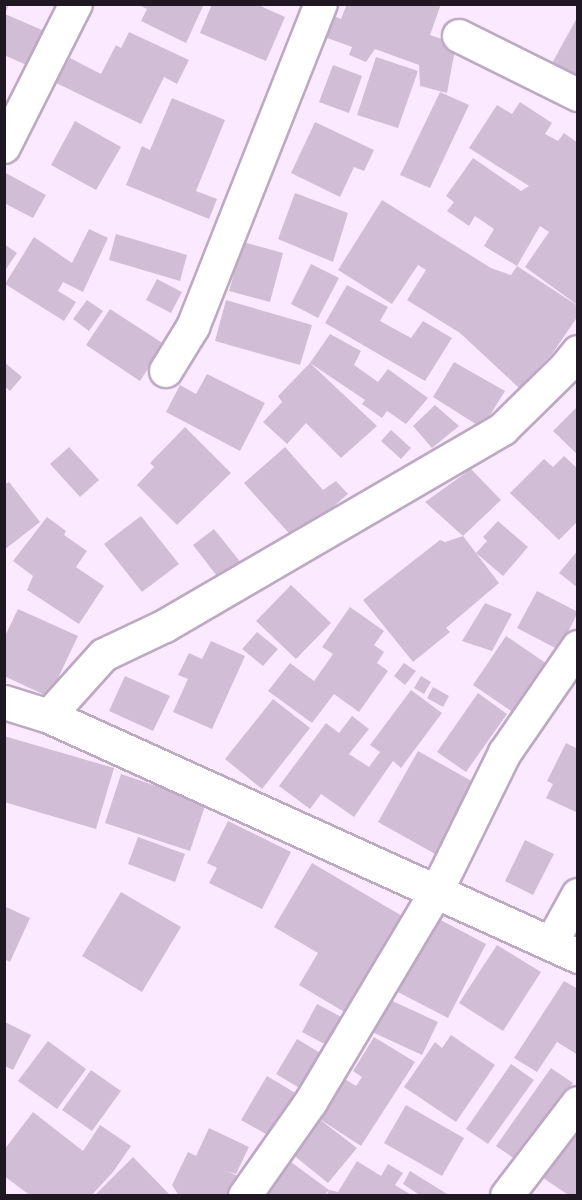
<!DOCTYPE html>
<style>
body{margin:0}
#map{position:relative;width:582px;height:1200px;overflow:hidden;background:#fbeaff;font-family:"Fira Sans Condensed",sans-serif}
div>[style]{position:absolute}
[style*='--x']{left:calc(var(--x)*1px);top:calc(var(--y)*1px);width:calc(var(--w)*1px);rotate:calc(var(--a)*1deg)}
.building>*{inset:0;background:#d2bdd7}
.roads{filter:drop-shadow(2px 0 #bda9c2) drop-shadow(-2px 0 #bda9c2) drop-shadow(0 2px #bda9c2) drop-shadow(0 -2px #bda9c2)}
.street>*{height:32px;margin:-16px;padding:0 16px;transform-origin:16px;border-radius:16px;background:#fff}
.secondary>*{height:33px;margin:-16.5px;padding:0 16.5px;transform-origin:16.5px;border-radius:16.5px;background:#fff}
span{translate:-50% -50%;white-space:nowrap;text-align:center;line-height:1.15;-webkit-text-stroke:6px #fefefe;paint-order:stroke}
.frame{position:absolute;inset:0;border:6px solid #1f1721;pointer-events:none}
</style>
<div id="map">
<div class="building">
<i style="clip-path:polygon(4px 4px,9px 4px,5px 14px,49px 33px,33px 68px,4px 55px)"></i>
<i style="clip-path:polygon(137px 4px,204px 4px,186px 43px,141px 21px,147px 9px)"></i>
<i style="clip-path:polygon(212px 4px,256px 4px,285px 17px,266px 61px,200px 33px)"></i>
<i style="clip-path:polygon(347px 4px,441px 4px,430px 35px,456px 44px,447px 93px,420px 86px,419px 65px,375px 49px,366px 62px,349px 55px,352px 47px,319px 35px,327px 13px,341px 19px)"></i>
<i style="clip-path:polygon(578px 16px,578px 79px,551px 65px)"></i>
<i style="clip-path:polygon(129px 32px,189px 60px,177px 84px,164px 77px,141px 124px,56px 83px,70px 58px,101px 74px,116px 45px,121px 48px)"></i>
<i style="clip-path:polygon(376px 57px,418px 71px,398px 128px,357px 115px)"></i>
<i style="clip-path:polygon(333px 65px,362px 76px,349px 113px,319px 102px)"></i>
<i style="clip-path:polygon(440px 92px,469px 105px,430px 188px,400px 175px)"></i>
<i style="clip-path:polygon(172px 98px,225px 120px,196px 191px,217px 199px,209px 219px,126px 185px,142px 146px,150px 150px)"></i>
<i style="clip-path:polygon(520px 102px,552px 123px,545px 134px,558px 141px,564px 133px,578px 143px,578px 301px,576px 304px,525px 267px,549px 232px,540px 226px,517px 266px,578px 306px,578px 316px,552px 354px,519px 388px,460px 333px,407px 300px,426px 270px,418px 265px,392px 304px,338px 270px,382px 200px,491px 268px,511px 275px,517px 266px,484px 246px,494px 229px,475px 216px,469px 226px,447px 211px,454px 202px,446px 196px,473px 158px,521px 191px,529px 186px,469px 148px,497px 105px,512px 114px)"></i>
<i style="clip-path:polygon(75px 121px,121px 147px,96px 190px,51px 165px)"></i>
<i style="clip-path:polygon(315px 122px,374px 150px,364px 171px,354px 167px,340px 197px,291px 173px)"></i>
<i style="clip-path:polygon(4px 172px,46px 195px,33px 218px,4px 203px)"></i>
<i style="clip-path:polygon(295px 193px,348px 213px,333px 262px,278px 239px)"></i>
<i style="clip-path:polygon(89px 229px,108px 238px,83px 292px,63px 282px,58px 291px,76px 302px,64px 321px,5px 284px,34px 237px,72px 263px)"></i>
<i style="clip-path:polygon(116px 234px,187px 255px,180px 281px,109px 260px)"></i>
<i style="clip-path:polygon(243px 242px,283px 253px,270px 302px,229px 291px)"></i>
<i style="clip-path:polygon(4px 244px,17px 253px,4px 272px)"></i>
<i style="clip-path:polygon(311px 264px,339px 278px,318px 318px,291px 304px)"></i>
<i style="clip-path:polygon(157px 279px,182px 292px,171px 313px,146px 300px)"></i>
<i style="clip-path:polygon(347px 285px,388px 307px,380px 321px,411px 338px,423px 321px,452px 338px,425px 381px,325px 323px)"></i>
<i style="clip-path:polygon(87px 300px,103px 311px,89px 331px,73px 319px)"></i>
<i style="clip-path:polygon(226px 300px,312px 325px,300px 365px,215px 341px)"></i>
<i style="clip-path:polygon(110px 309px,164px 344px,140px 381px,86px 345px)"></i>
<i style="clip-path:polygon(330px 334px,361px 351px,354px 365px,378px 382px,388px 369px,428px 398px,406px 424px,387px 411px,382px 418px,362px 404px,365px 400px,310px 363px,377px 426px,341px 458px,306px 423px,287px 444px,263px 422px,282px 402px,278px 396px,310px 363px)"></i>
<i style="clip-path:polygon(4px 362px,22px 377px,10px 391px,4px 386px)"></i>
<i style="clip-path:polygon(454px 362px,505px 391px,482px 428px,433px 397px)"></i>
<i style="clip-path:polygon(207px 374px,265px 403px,240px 451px,166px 412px,180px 385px,196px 394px)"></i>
<i style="clip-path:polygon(435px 405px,459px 426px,432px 448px,413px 426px)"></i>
<i style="clip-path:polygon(578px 406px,578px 455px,553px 431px)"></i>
<i style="clip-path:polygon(185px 427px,231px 473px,177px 525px,137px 485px,154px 467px,150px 463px)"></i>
<i style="clip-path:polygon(391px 430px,411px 448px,401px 459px,381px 441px)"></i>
<i style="clip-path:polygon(69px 447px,99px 480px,80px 497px,50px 464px)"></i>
<i style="clip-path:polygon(285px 447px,323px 490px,336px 481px,348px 494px,295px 540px,244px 483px)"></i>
<i style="clip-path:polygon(564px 456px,578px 469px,578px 521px,559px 540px,510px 493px,544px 459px,553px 467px)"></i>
<i style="clip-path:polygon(471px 469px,501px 500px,463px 536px,425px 502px)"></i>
<i style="clip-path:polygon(9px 482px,40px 522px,4px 550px,4px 485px)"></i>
<i style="clip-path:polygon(141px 516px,179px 564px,142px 592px,104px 544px)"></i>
<i style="clip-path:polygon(47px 517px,66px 531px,64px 535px,87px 551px,76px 567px,104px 586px,79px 624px,27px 590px,33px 576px,13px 561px)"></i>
<i style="clip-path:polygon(498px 521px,528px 547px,503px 576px,476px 553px,487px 541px,483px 537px)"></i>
<i style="clip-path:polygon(214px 529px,242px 564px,220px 580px,193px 545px)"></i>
<i style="clip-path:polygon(463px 536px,499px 583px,446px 628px,450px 632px,413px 662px,363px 600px,440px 540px,445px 542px)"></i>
<i style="clip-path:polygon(578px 550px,578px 588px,559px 573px)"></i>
<i style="clip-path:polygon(291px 585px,331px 623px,296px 659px,256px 621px)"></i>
<i style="clip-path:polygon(537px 591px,578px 612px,559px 650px,517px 628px)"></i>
<i style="clip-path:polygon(485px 603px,512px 614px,492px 651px,462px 641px)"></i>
<i style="clip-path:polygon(350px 607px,384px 631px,374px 645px,384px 652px,377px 663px,388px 671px,359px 712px,334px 694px,312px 723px,268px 691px,290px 663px,314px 681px,333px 654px,322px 647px)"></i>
<i style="clip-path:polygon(18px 609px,78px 636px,49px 697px,4px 676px,4px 638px)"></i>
<i style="clip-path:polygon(257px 632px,278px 649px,263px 666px,242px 649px)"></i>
<i style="clip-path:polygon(506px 636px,550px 666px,517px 715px,473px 685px)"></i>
<i style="clip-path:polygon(211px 641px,245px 656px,212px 729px,173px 712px,188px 679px,178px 675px,189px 653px,202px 659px)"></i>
<i style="clip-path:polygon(404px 663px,416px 671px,405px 685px,394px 676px)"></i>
<i style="clip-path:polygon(125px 676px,170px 696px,153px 731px,109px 711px)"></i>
<i style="clip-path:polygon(421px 676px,431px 682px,424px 694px,414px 688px)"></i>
<i style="clip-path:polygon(433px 687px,449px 696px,443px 707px,427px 698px)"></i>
<i style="clip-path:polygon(411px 690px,442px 713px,401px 768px,393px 761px,354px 817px,321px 794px,310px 809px,279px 786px,326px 723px,339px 733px,352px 716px,369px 729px,349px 754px,369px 767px,380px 752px,370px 745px)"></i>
<i style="clip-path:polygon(478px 693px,507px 714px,466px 772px,437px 752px)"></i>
<i style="clip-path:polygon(273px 699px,310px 728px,262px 789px,225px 759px)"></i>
<i style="clip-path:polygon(4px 736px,114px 768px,96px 829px,4px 802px)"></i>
<i style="clip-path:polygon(566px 743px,578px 749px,578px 813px,546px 798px,553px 784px,547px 781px)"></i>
<i style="clip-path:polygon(418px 751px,477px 784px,437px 855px,378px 822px)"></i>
<i style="clip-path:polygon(121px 774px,206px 803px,190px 851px,105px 823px)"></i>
<i style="clip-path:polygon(228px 821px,291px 852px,262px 909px,209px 883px,217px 868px,207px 863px)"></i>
<i style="clip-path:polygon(138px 837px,185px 854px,175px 882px,128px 864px)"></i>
<i style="clip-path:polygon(525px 840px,554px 854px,533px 895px,505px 881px)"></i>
<i style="clip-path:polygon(312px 863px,409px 920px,351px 1016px,299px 985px,318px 953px,274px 927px)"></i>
<i style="clip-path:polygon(121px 892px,181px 927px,142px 992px,82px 956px)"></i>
<i style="clip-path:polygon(4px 906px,30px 918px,10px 962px,4px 959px)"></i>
<i style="clip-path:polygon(433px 916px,486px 944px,448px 1018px,394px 990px)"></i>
<i style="clip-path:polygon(497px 945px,541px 972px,503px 1031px,459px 1003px)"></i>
<i style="clip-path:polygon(564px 981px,578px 989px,578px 1055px,557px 1042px,537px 1072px,514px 1058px)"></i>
<i style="clip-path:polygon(386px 998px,438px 1022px,422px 1055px,370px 1031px)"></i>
<i style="clip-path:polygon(317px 1004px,347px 1020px,332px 1048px,302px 1032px)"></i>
<i style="clip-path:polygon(5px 1022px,31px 1035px,13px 1070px,5px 1066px)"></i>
<i style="clip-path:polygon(451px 1035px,495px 1065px,456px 1122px,404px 1087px,435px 1042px,442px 1048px)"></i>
<i style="clip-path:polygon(374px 1037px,415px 1062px,361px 1146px,318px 1118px,357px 1148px,328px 1183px,287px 1150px,340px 1076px,356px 1086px,362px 1077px,353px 1071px)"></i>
<i style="clip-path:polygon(297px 1039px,327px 1057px,306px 1092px,276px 1074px)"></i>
<i style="clip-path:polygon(48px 1041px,86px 1069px,57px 1109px,18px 1081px)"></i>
<i style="clip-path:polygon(511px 1064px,534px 1080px,488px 1144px,466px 1129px)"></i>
<i style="clip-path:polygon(551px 1068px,573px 1083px,518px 1161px,496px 1146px)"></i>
<i style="clip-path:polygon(91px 1070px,121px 1091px,92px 1131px,62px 1110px)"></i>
<i style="clip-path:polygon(267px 1076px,297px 1094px,271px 1137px,241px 1120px)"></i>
<i style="clip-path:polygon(406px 1105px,464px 1138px,442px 1176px,384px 1143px)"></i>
<i style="clip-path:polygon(33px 1112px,83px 1151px,100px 1125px,131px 1146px,113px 1172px,91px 1196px,31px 1196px,4px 1176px,4px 1150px)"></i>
<i style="clip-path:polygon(209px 1128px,249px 1147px,236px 1174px,227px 1171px,242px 1178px,233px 1196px,179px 1196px,172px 1185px,188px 1152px,196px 1156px)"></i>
<i style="clip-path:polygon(578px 1129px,578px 1196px,570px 1196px,540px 1176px)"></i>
<i style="clip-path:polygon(133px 1157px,171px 1196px,94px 1196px)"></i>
<i style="clip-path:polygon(287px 1159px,329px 1190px,324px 1196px,257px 1196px)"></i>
<i style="clip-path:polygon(357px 1161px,381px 1176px,388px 1164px,403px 1173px,395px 1185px,413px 1196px,326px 1196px,329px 1190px,338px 1192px)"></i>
<i style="clip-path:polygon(410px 1171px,444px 1192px,450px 1196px,421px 1196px,403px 1184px)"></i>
</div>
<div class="roads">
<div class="street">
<i style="--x:459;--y:36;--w:133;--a:26.4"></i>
<i style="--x:4;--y:147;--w:160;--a:-63.3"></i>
<i style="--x:166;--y:371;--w:52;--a:-58.5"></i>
<i style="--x:193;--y:327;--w:347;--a:-68.4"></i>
<i style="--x:49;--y:716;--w:82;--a:-48"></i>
<i style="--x:104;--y:655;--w:68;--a:-25.4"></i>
<i style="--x:165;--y:626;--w:391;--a:-30.2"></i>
<i style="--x:503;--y:429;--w:88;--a:-44.5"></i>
<i style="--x:566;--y:367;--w:19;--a:-51"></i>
<i style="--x:551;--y:944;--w:56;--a:-61.1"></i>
<i style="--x:245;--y:1196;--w:115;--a:-54.9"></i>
<i style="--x:311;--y:1102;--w:246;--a:-59.2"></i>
<i style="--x:437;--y:891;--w:154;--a:-63.8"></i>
<i style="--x:505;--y:753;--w:129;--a:-55.4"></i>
<i style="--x:507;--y:1196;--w:117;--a:-52.6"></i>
</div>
<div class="secondary">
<i style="--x:4;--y:702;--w:47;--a:17.3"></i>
<i style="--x:49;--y:716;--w:581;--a:24.4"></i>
</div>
</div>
<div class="frame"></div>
</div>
